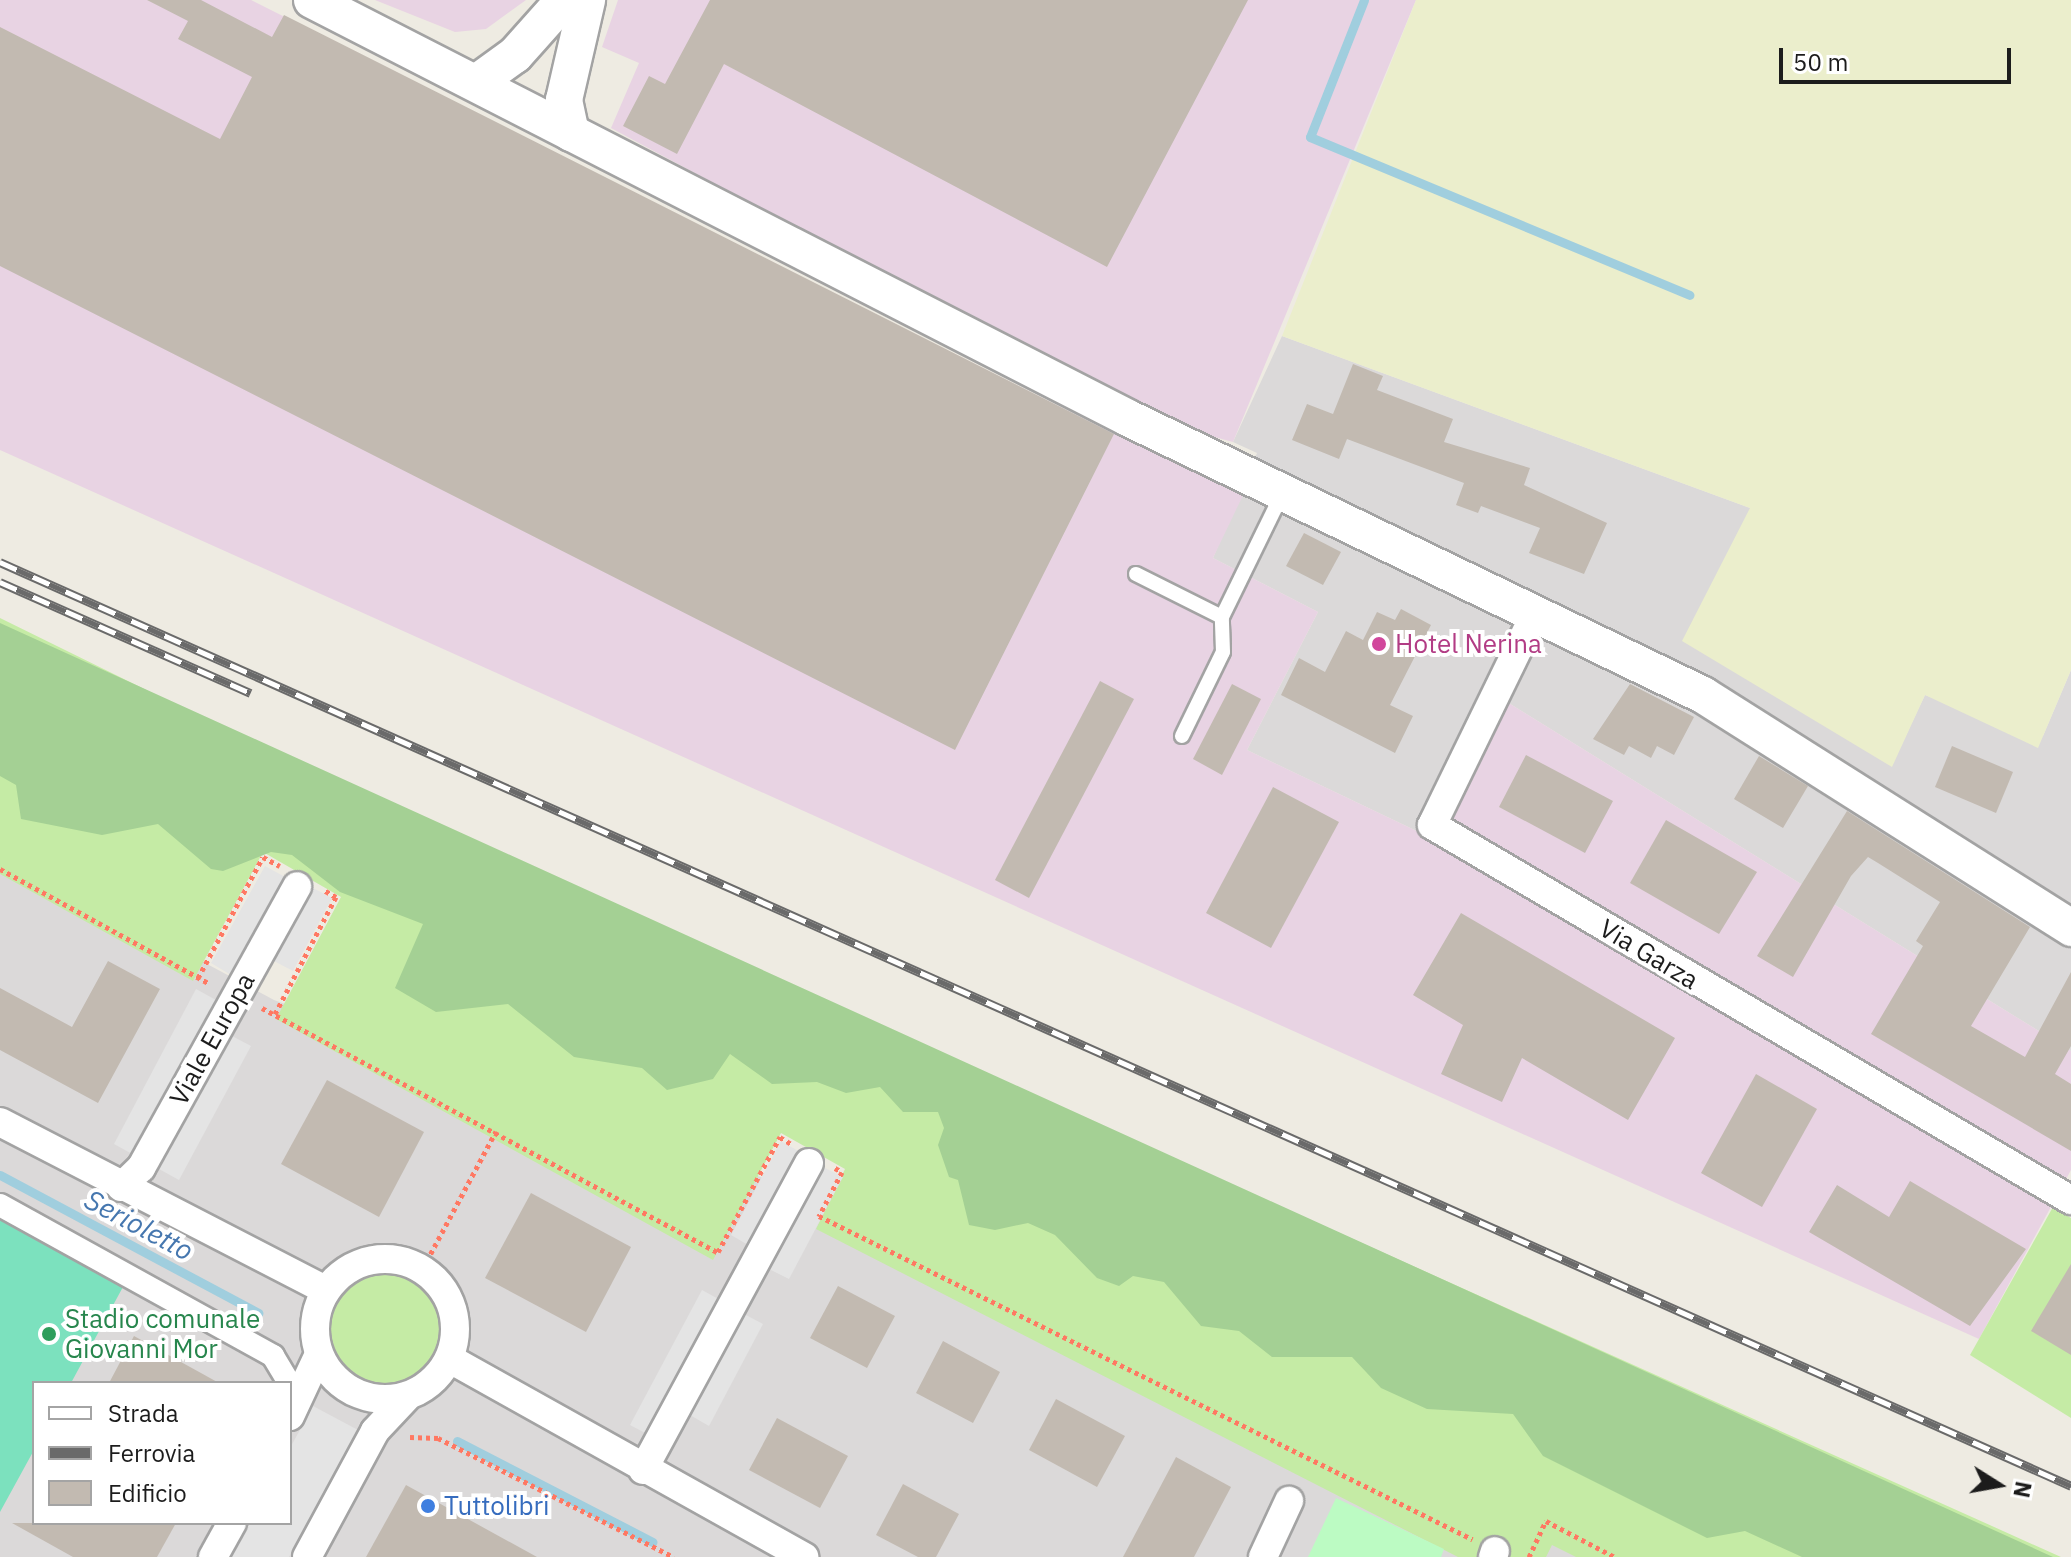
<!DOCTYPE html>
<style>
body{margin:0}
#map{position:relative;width:2071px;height:1557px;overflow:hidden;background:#eeebe2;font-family:"IBM Plex Sans",sans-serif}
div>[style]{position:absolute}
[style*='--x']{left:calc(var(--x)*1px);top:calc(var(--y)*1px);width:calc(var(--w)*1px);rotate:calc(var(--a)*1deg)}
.residential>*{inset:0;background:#dbd9d9}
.industrial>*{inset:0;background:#e8d3e3}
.farmland>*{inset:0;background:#ebeecc}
.grass>*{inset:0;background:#c5eba5}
.round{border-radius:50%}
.forest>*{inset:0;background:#a4d094}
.park>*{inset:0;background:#bcfbc3}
.pitch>*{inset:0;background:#7ce1be}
.parking>*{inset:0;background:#e4e4e4}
.stream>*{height:9px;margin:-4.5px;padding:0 4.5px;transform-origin:4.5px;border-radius:4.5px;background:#a0cede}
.building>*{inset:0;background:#c2bab1}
.path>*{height:5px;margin-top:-2.5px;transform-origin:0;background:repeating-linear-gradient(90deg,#ff7862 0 4px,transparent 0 8px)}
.roads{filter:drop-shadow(2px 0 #a3a3a3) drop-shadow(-2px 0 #a3a3a3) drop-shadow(0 2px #a3a3a3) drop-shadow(0 -2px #a3a3a3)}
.service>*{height:14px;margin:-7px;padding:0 7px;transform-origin:7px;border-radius:7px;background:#fff}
.pedestrian>*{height:22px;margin:-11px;padding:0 11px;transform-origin:11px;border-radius:11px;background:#fff}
.minor>*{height:28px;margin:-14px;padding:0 14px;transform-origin:14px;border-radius:14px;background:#fff}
.minor>.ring{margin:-14px;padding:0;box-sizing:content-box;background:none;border:28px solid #fff;border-radius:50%}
.tertiary>*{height:36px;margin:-18px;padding:0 18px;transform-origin:18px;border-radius:18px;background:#fff}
.rail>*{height:9px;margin-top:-4.5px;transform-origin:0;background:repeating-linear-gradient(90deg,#fff 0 18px,#6a6a6a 0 36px);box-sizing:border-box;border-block:2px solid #6a6a6a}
.dots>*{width:22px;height:22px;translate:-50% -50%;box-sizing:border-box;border:4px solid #fff;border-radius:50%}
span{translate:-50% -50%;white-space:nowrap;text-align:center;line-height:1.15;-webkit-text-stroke:8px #fff;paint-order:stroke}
.hotel-label{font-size:26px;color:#b23c85}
.left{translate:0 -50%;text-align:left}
.street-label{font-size:26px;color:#1c1c1c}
.leisure-label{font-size:26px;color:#27864d}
.shop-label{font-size:26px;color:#366cbe}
.water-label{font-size:28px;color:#4677af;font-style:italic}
.legend{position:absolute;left:32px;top:1381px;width:260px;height:144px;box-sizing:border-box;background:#fff;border:2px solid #a4a4a4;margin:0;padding:10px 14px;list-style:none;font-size:24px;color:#1c1c1c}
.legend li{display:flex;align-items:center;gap:16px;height:40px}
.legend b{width:40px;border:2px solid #a4a4a4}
.north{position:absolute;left:1959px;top:1445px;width:80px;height:80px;-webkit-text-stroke:6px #fff;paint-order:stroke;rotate:101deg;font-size:22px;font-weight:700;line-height:32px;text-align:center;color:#1c1c1c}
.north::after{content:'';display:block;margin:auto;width:28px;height:36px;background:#1c1c1c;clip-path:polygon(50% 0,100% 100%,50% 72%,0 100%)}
.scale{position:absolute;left:1779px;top:48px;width:232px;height:36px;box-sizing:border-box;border:4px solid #1c1c1c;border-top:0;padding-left:10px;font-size:24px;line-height:28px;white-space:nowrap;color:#1c1c1c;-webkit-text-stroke:6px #fff;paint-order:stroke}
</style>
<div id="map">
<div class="residential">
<i style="clip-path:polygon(1282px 336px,1750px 508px,1898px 752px,1925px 695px,2043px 736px,2071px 670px,2071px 1051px,1507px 702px,1460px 802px,1425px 835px,1247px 750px,1318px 612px,1213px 558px,1257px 453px,1233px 442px)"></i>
<i style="clip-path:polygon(evenodd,0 853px,274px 1000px,824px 1200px,1627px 1557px,0 1557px,0 853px,34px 1383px,290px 1383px,290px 1523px,34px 1523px,34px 1383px)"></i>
</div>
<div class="industrial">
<i style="clip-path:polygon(0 0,251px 0,1114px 434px,1246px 489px,1213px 558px,1318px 612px,1247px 750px,1425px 835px,1460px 802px,1507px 702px,2071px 1051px,2071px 1170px,1979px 1339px,0 450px)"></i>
<i style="clip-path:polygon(375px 0,526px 0,486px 29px,455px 32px)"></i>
<i style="clip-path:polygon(618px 0,1416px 0,1233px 442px,1174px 426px,1068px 374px,611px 128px,639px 63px,602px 47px)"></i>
</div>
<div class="farmland">
<i style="clip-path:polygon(1416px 0,2071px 0,2071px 670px,2038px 748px,1925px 695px,1892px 767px,1682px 641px,1750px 508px,1282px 336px)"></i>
</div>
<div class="grass">
<i style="clip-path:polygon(0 618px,315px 773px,2061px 1557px,1576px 1557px,1552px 1545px,1546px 1557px,1458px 1557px,816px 1229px,845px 1169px,781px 1133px,713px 1260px,276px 1019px,341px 897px,263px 852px,193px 981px,0 874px)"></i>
<i style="clip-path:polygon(2053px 1207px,2071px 1218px,2071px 1418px,1970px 1355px)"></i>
<i class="round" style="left:326px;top:1270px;width:120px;height:120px"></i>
</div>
<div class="forest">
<i style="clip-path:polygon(0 623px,2053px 1557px,1802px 1557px,1745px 1531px,1707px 1538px,1543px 1456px,1513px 1414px,1427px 1409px,1381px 1388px,1352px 1357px,1272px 1357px,1239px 1331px,1201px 1326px,1164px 1282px,1133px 1276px,1119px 1286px,1097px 1278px,1055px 1235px,1028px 1223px,995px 1230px,969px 1225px,958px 1180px,949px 1177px,938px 1145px,944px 1128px,938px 1112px,903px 1112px,880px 1087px,846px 1093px,817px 1082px,772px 1084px,730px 1054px,713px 1079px,667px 1090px,642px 1068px,574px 1057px,508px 1004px,436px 1012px,395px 988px,423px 924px,340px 892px,292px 855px,271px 852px,223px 871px,211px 869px,158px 824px,102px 835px,21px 819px,16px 785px,0 776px)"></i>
</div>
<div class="park">
<i style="clip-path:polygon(1336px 1498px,1444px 1549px,1441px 1557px,1308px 1557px)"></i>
</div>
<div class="pitch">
<i style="clip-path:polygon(0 1216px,124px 1285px,71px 1383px,34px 1383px,34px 1450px,0 1512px)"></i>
</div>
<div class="parking">
<i style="clip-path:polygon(265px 866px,285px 877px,231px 975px,211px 963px)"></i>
<i style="clip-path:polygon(313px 888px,332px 898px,293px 971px,274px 961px)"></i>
<i style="clip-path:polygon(196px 989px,216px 1000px,134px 1155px,114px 1144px)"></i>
<i style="clip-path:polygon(232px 1036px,251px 1046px,179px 1180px,159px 1169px)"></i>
<i style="clip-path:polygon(781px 1141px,800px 1152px,750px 1246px,731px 1235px)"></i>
<i style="clip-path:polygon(823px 1167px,843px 1177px,789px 1279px,769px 1269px)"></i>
<i style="clip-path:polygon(702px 1290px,722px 1301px,649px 1435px,630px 1425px)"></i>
<i style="clip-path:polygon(744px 1314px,763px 1324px,709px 1426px,690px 1415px)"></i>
<i style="clip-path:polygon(313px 1406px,358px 1430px,289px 1557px,231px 1557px,250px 1523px,290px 1523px,290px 1448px)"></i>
</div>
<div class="stream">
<i style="--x:1364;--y:0;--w:147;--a:111.5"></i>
<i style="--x:1310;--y:137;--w:411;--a:22.6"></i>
<i style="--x:0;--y:1175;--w:293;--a:28.1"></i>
<i style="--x:457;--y:1441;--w:220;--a:27.3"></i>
</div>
<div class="building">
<i style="clip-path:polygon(147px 0,201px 0,272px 37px,284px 15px,1114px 434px,955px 750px,0 266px,0 27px,220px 139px,252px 77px,178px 39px,188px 21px)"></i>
<i style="clip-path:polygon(710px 0,1248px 0,1107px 267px,724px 64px,677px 154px,623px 126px,649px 76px,665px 84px)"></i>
<i style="clip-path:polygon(1353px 364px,1383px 376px,1377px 390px,1453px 419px,1444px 442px,1530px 468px,1524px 485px,1607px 523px,1584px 574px,1529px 553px,1540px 528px,1481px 506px,1478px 513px,1456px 505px,1464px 483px,1347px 439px,1339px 459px,1292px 440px,1307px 404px,1333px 414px)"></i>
<i style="clip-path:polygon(1304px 533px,1341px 552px,1323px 585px,1286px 566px)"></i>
<i style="clip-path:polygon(1401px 609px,1431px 625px,1390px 705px,1413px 716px,1395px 753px,1281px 695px,1299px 658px,1325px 672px,1346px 631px,1363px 640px,1377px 612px,1395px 620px)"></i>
<i style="clip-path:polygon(1100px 681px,1134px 699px,1029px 898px,995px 880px)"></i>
<i style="clip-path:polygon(1232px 684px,1261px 699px,1222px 775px,1193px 759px)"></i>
<i style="clip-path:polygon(1630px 684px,1694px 717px,1674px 755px,1657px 746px,1651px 758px,1629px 746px,1624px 755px,1593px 739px)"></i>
<i style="clip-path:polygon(1952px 746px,2013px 772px,1996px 813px,1935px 787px)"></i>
<i style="clip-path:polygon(1526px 755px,1613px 801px,1585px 853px,1499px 807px)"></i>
<i style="clip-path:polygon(1759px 756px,1808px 786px,1783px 828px,1734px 799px)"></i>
<i style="clip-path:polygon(1273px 787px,1339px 822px,1271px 948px,1206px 913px)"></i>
<i style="clip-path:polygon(1847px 811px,2030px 927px,1971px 1026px,2025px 1057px,2071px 972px,2071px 1046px,2055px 1074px,2071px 1084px,2071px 1151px,1871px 1034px,1923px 946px,1916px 941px,1940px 902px,1878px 863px,1868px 857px,1851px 876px,1793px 977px,1757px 956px)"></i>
<i style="clip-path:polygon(1666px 820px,1757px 872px,1719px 934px,1630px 883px)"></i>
<i style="clip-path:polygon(1461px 913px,1675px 1038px,1628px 1120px,1522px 1058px,1502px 1102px,1441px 1074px,1463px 1025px,1413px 995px)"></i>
<i style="clip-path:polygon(108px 961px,160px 989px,98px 1103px,0 1050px,0 988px,72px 1027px)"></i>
<i style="clip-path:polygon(1756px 1074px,1817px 1109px,1762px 1207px,1701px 1173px)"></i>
<i style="clip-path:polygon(327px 1080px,424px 1132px,379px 1217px,281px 1164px)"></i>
<i style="clip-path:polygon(1910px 1181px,2026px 1249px,1970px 1326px,1809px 1232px,1837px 1185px,1889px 1217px)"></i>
<i style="clip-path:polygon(531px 1193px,631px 1247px,586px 1332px,485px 1278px)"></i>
<i style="clip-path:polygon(2071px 1264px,2071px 1355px,2031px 1331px)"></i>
<i style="clip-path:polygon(838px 1286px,895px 1316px,867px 1368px,810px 1338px)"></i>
<i style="clip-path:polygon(134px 1336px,219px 1383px,109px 1383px)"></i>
<i style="clip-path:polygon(943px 1341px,1000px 1372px,973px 1423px,916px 1393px)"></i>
<i style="clip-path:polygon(1056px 1399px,1125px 1436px,1097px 1487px,1029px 1450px)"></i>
<i style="clip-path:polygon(777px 1418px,848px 1456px,820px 1508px,749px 1470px)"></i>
<i style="clip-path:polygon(1176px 1457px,1231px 1487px,1194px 1557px,1123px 1557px)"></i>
<i style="clip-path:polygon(903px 1484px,959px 1514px,936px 1557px,918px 1557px,876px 1535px)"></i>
<i style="clip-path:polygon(406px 1485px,537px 1557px,366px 1557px)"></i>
<i style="clip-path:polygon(12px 1523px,176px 1523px,157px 1557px,73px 1557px)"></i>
</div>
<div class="path">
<i style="--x:0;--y:869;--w:239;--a:28.7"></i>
<i style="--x:198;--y:978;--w:137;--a:-61.8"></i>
<i style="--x:263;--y:857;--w:19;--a:28"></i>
<i style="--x:262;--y:1008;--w:519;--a:28.2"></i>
<i style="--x:275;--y:1014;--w:132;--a:-62.5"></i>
<i style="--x:336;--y:897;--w:14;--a:-150"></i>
<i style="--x:835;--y:1168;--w:8;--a:30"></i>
<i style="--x:842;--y:1172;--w:50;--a:117.6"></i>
<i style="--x:819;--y:1216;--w:729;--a:26.32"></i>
<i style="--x:718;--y:1252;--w:131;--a:-61.7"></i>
<i style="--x:780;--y:1137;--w:13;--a:32"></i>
<i style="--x:423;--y:1268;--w:155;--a:-61.9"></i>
<i style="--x:410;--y:1437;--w:28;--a:2"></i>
<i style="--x:438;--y:1438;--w:264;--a:26.8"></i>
<i style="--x:1529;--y:1557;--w:40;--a:-65"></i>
<i style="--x:1546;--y:1521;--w:78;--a:27.6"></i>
</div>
<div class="roads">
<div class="service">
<i style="--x:1136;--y:574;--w:96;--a:26.6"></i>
<i style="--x:1182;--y:736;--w:93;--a:-64"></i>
<i style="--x:1223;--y:652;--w:35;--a:-92"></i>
<i style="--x:1222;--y:617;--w:137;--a:-64"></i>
</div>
<div class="pedestrian">
<i style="--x:0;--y:1205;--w:312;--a:28.9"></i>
<i style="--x:273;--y:1356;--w:31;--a:59"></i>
</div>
<div class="minor">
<i style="--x:1536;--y:612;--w:237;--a:116"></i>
<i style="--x:1432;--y:825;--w:741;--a:30.41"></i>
<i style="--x:0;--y:1122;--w:366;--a:27.3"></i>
<i style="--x:121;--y:1187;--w:28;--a:-44"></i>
<i style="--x:141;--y:1168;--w:322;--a:-61"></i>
<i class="ring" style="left:315px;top:1259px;width:112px;height:112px"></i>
<i style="--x:450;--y:1359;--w:406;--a:29.2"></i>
<i style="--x:290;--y:1416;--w:68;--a:-64.9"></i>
<i style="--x:643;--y:1470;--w:349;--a:-61.6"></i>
<i style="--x:213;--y:1557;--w:39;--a:-61"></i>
<i style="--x:307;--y:1557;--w:143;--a:-61.6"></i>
<i style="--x:375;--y:1431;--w:45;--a:-46.8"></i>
<i style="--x:1263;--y:1557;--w:62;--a:-65.1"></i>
<i style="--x:1493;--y:1557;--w:6;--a:-72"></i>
</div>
<div class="tertiary">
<i style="--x:312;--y:0;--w:917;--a:27.12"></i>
<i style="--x:1128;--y:418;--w:638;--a:25.72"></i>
<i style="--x:1703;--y:695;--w:436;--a:32.3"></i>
<i style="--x:476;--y:83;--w:48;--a:-35.7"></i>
<i style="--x:515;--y:55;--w:74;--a:-48.3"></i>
<i style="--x:571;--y:133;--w:34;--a:-102"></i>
<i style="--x:564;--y:100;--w:103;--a:-77"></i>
</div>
</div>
<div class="rail">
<i style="--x:0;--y:562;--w:2268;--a:24.04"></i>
<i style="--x:0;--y:582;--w:274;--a:23.9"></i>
</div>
<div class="dots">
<i style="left:1379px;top:644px;background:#d1479c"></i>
<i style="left:49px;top:1334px;background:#2e9e5b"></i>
<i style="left:428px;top:1506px;background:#3f7fe0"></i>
</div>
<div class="hotel-label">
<span class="left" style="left:1395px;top:644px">Hotel Nerina</span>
</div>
<div class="street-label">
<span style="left:1649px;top:954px;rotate:31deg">Via Garza</span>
<span style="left:212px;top:1039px;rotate:-61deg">Viale Europa</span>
</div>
<div class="leisure-label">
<span class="left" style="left:65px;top:1334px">Stadio comunale<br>Giovanni Mor</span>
</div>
<div class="shop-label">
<span class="left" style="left:444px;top:1506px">Tuttolibri</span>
</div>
<div class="water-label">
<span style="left:139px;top:1225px;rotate:28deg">Serioletto</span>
</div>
<ul class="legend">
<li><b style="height:10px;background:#fff"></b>Strada</li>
<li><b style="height:10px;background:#6a6a6a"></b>Ferrovia</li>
<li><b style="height:22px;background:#c2bab1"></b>Edificio</li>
</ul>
<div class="north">N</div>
<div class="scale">50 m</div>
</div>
